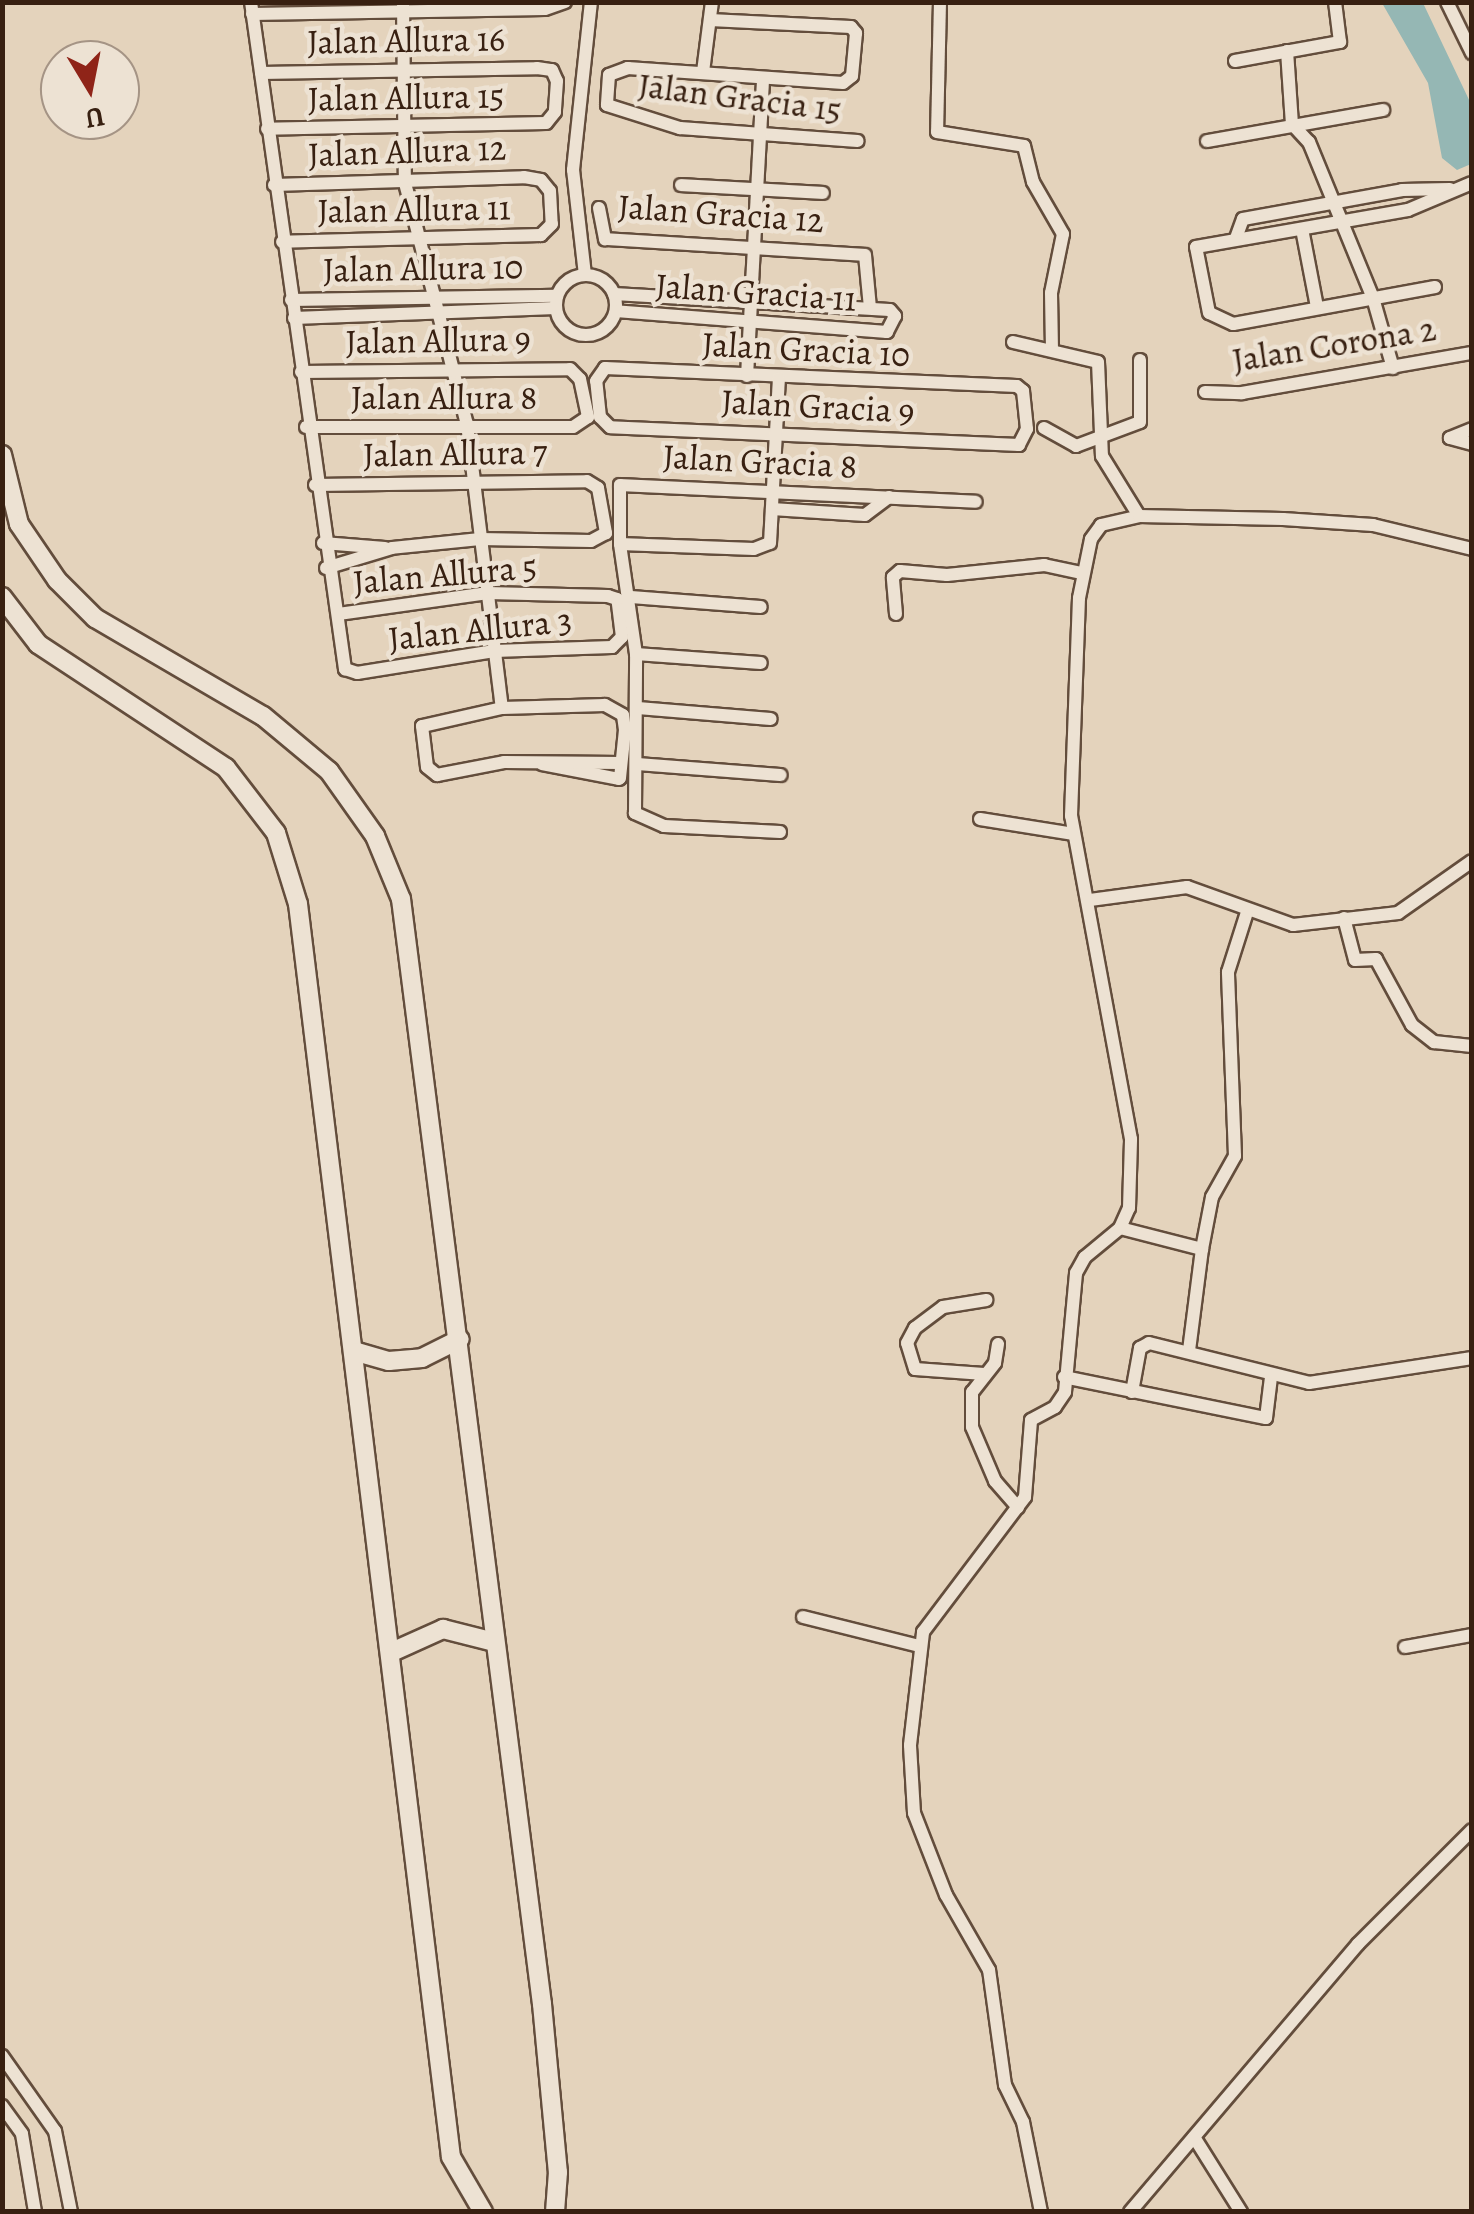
<!DOCTYPE html>
<style>
body{margin:0}
#map{position:relative;width:1474px;height:2214px;overflow:hidden;background:#e4d3bc;font-family:Alegreya,serif}
div>[style]{position:absolute}
[style*='--x']{left:calc(var(--x)*1px);top:calc(var(--y)*1px);width:calc(var(--w)*1px);rotate:calc(var(--a)*1deg)}
.water>*{inset:0;background:#95b7b4}
.roads{filter:drop-shadow(2px 0 #634d3c) drop-shadow(-2px 0 #634d3c) drop-shadow(0 2px #634d3c) drop-shadow(0 -2px #634d3c)}
.street>*{height:12px;margin:-6px;padding:0 6px;transform-origin:6px;border-radius:6px;background:#ede2d3}
.street>.ring{margin:-6px;padding:0;box-sizing:content-box;background:none;border:12px solid #ede2d3;border-radius:50%}
.secondary>*{height:18px;margin:-9px;padding:0 9px;transform-origin:9px;border-radius:9px;background:#ede2d3}
span{translate:-50% -50%;white-space:nowrap;text-align:center;line-height:1.15;-webkit-text-stroke:9px #ede2d3;paint-order:stroke}
.street-label{font-size:35px;color:#382011}
.frame{position:absolute;inset:0;border:5px solid #382011;pointer-events:none}
.north{position:absolute;left:40px;top:40px;width:100px;height:100px;box-sizing:border-box;background:#ede2d3;border:2px solid #a59485;border-radius:50%;rotate:170deg;font-size:28px;font-weight:700;line-height:40px;text-align:center;color:#382011}
.north::after{content:'';display:block;margin:auto;width:35px;height:45px;background:#8f2418;clip-path:polygon(50% 0,100% 100%,50% 72%,0 100%)}
</style>
<div id="map">
<div class="water">
<i style="clip-path:polygon(1382px 3px,1423px 3px,1471px 104px,1471px 164px,1457px 170px,1442px 158px,1428px 83px)"></i>
</div>
<div class="roads">
<div class="street">
<i style="--x:251;--y:2;--w:674;--a:81.98"></i>
<i style="--x:345;--y:669;--w:13;--a:18"></i>
<i style="--x:357;--y:673;--w:139;--a:-9.1"></i>
<i style="--x:494;--y:651;--w:118;--a:-1.9"></i>
<i style="--x:612;--y:647;--w:14;--a:-45"></i>
<i style="--x:622;--y:637;--w:38;--a:-97"></i>
<i style="--x:617;--y:599;--w:9;--a:-162"></i>
<i style="--x:608;--y:596;--w:120;--a:-178.6"></i>
<i style="--x:488;--y:593;--w:151;--a:172"></i>
<i style="--x:403;--y:2;--w:181;--a:89.4"></i>
<i style="--x:405;--y:183;--w:249;--a:75.6"></i>
<i style="--x:467;--y:424;--w:286;--a:83"></i>
<i style="--x:940;--y:2;--w:130;--a:91.3"></i>
<i style="--x:937;--y:132;--w:88;--a:9.1"></i>
<i style="--x:1024;--y:146;--w:37;--a:76"></i>
<i style="--x:1033;--y:182;--w:60;--a:60"></i>
<i style="--x:1063;--y:234;--w:60;--a:101.5"></i>
<i style="--x:1051;--y:293;--w:55;--a:89"></i>
<i style="--x:1447;--y:2;--w:57;--a:63.9"></i>
<i style="--x:252;--y:14;--w:293;--a:-1"></i>
<i style="--x:545;--y:9;--w:21;--a:-19"></i>
<i style="--x:710;--y:20;--w:141;--a:2.8"></i>
<i style="--x:851;--y:27;--w:8;--a:50"></i>
<i style="--x:856;--y:33;--w:43;--a:95.3"></i>
<i style="--x:852;--y:76;--w:11;--a:142"></i>
<i style="--x:843;--y:83;--w:216;--a:-176"></i>
<i style="--x:628;--y:68;--w:20;--a:160"></i>
<i style="--x:609;--y:75;--w:30;--a:94"></i>
<i style="--x:607;--y:105;--w:77;--a:17.5"></i>
<i style="--x:680;--y:128;--w:178;--a:4.2"></i>
<i style="--x:1287;--y:51;--w:73;--a:86.1"></i>
<i style="--x:1292;--y:124;--w:25;--a:47"></i>
<i style="--x:1309;--y:142;--w:169;--a:67.7"></i>
<i style="--x:1373;--y:298;--w:73;--a:74.1"></i>
<i style="--x:1235;--y:61;--w:107;--a:-10.3"></i>
<i style="--x:1340;--y:42;--w:40;--a:-97.1"></i>
<i style="--x:703;--y:72;--w:71;--a:-82.7"></i>
<i style="--x:261;--y:73;--w:276;--a:-1"></i>
<i style="--x:537;--y:68;--w:15;--a:8"></i>
<i style="--x:552;--y:70;--w:12;--a:66"></i>
<i style="--x:557;--y:81;--w:31;--a:94"></i>
<i style="--x:555;--y:112;--w:14;--a:129"></i>
<i style="--x:546;--y:123;--w:279;--a:178.8"></i>
<i style="--x:1207;--y:141;--w:179;--a:-10"></i>
<i style="--x:274;--y:185;--w:250;--a:-1.8"></i>
<i style="--x:524;--y:177;--w:17;--a:10"></i>
<i style="--x:541;--y:180;--w:14;--a:51"></i>
<i style="--x:550;--y:191;--w:33;--a:87"></i>
<i style="--x:552;--y:224;--w:16;--a:135"></i>
<i style="--x:541;--y:235;--w:259;--a:178.5"></i>
<i style="--x:681;--y:185;--w:142;--a:3.2"></i>
<i style="--x:599;--y:208;--w:32;--a:79"></i>
<i style="--x:605;--y:239;--w:260;--a:3.5"></i>
<i style="--x:865;--y:255;--w:53;--a:84.6"></i>
<i style="--x:1302;--y:229;--w:79;--a:79.1"></i>
<i style="--x:1236;--y:238;--w:20;--a:-70"></i>
<i style="--x:1243;--y:219;--w:162;--a:-10.3"></i>
<i style="--x:1402;--y:190;--w:48;--a:-1.2"></i>
<i class="ring" style="left:556px;top:275px;width:48px;height:48px"></i>
<i style="--x:585;--y:275;--w:106;--a:-96.5"></i>
<i style="--x:573;--y:170;--w:169;--a:-83.9"></i>
<i style="--x:1435;--y:287;--w:205;--a:169.6"></i>
<i style="--x:1233;--y:324;--w:26;--a:-155"></i>
<i style="--x:1209;--y:313;--w:67;--a:-101.1"></i>
<i style="--x:1196;--y:247;--w:215;--a:-9.9"></i>
<i style="--x:1408;--y:210;--w:69;--a:-22.9"></i>
<i style="--x:614;--y:294;--w:276;--a:3.3"></i>
<i style="--x:890;--y:310;--w:8;--a:50"></i>
<i style="--x:895;--y:316;--w:18;--a:117"></i>
<i style="--x:887;--y:332;--w:272;--a:-175.6"></i>
<i style="--x:291;--y:300;--w:266;--a:-0.9"></i>
<i style="--x:294;--y:318;--w:262;--a:-2.2"></i>
<i style="--x:1013;--y:342;--w:87;--a:13.2"></i>
<i style="--x:1098;--y:362;--w:94;--a:87.6"></i>
<i style="--x:1102;--y:456;--w:70;--a:58.3"></i>
<i style="--x:605;--y:368;--w:412;--a:2.5"></i>
<i style="--x:1017;--y:386;--w:8;--a:40"></i>
<i style="--x:1023;--y:391;--w:38;--a:84"></i>
<i style="--x:1027;--y:429;--w:18;--a:117"></i>
<i style="--x:1019;--y:445;--w:409;--a:-177.5"></i>
<i style="--x:610;--y:427;--w:14;--a:-135"></i>
<i style="--x:600;--y:417;--w:36;--a:-96"></i>
<i style="--x:596;--y:381;--w:16;--a:-55"></i>
<i style="--x:301;--y:372;--w:269;--a:-0.6"></i>
<i style="--x:570;--y:369;--w:14;--a:45"></i>
<i style="--x:580;--y:379;--w:39;--a:78"></i>
<i style="--x:588;--y:417;--w:18;--a:146"></i>
<i style="--x:573;--y:427;--w:267;--a:180"></i>
<i style="--x:747;--y:376;--w:298;--a:-86.9"></i>
<i style="--x:1205;--y:392;--w:37;--a:2"></i>
<i style="--x:1242;--y:393;--w:233;--a:-9.9"></i>
<i style="--x:1044;--y:428;--w:37;--a:29"></i>
<i style="--x:1076;--y:446;--w:68;--a:-20.6"></i>
<i style="--x:1140;--y:422;--w:62;--a:-90"></i>
<i style="--x:1472;--y:429;--w:24;--a:158"></i>
<i style="--x:1450;--y:438;--w:23;--a:15"></i>
<i style="--x:315;--y:485;--w:272;--a:-0.8"></i>
<i style="--x:587;--y:481;--w:13;--a:32"></i>
<i style="--x:598;--y:488;--w:46;--a:79.9"></i>
<i style="--x:606;--y:533;--w:17;--a:152"></i>
<i style="--x:591;--y:541;--w:111;--a:-179"></i>
<i style="--x:480;--y:539;--w:88;--a:174.2"></i>
<i style="--x:392;--y:548;--w:69;--a:163.1"></i>
<i style="--x:772;--y:509;--w:93;--a:3.7"></i>
<i style="--x:865;--y:515;--w:30;--a:-37"></i>
<i style="--x:323;--y:543;--w:62;--a:4.6"></i>
<i style="--x:620;--y:544;--w:134;--a:2.1"></i>
<i style="--x:754;--y:549;--w:17;--a:-21"></i>
<i style="--x:770;--y:543;--w:165;--a:-86.9"></i>
<i style="--x:631;--y:597;--w:130;--a:4.4"></i>
<i style="--x:896;--y:614;--w:37;--a:-95"></i>
<i style="--x:893;--y:577;--w:9;--a:-41"></i>
<i style="--x:900;--y:571;--w:47;--a:4.9"></i>
<i style="--x:947;--y:575;--w:98;--a:-5.9"></i>
<i style="--x:1044;--y:565;--w:40;--a:12"></i>
<i style="--x:636;--y:654;--w:125;--a:4.1"></i>
<i style="--x:638;--y:708;--w:133;--a:4.7"></i>
<i style="--x:542;--y:764;--w:78;--a:11"></i>
<i style="--x:619;--y:779;--w:1;--a:-45"></i>
<i style="--x:620;--y:778;--w:48;--a:-84.1"></i>
<i style="--x:625;--y:730;--w:15;--a:-98"></i>
<i style="--x:623;--y:715;--w:21;--a:-151"></i>
<i style="--x:605;--y:705;--w:103;--a:178.3"></i>
<i style="--x:502;--y:708;--w:82;--a:167.3"></i>
<i style="--x:422;--y:726;--w:41;--a:83"></i>
<i style="--x:427;--y:767;--w:13;--a:39"></i>
<i style="--x:437;--y:775;--w:68;--a:-11"></i>
<i style="--x:504;--y:762;--w:117;--a:0.5"></i>
<i style="--x:637;--y:764;--w:144;--a:4.4"></i>
<i style="--x:980;--y:819;--w:95;--a:9.1"></i>
<i style="--x:780;--y:832;--w:116;--a:-177"></i>
<i style="--x:664;--y:826;--w:32;--a:-156"></i>
<i style="--x:635;--y:813;--w:159;--a:-89.6"></i>
<i style="--x:636;--y:654;--w:111;--a:-98.3"></i>
<i style="--x:620;--y:544;--w:59;--a:-90"></i>
<i style="--x:620;--y:485;--w:356;--a:2.7"></i>
<i style="--x:1090;--y:900;--w:98;--a:-7.6"></i>
<i style="--x:1187;--y:887;--w:113;--a:19.7"></i>
<i style="--x:1293;--y:925;--w:106;--a:-6.5"></i>
<i style="--x:1398;--y:913;--w:90;--a:-35.1"></i>
<i style="--x:1344;--y:918;--w:43;--a:75.3"></i>
<i style="--x:1355;--y:960;--w:21;--a:-3"></i>
<i style="--x:1376;--y:959;--w:75;--a:61.4"></i>
<i style="--x:1412;--y:1025;--w:28;--a:38"></i>
<i style="--x:1434;--y:1042;--w:38;--a:6"></i>
<i style="--x:1120;--y:1228;--w:85;--a:14.4"></i>
<i style="--x:1202;--y:1249;--w:103;--a:97.3"></i>
<i style="--x:1202;--y:1249;--w:53;--a:-79.1"></i>
<i style="--x:1212;--y:1197;--w:47;--a:-60.7"></i>
<i style="--x:1235;--y:1156;--w:184;--a:-92.2"></i>
<i style="--x:1228;--y:972;--w:63;--a:-72.4"></i>
<i style="--x:998;--y:1344;--w:19;--a:99"></i>
<i style="--x:995;--y:1363;--w:37;--a:128"></i>
<i style="--x:972;--y:1392;--w:35;--a:90"></i>
<i style="--x:972;--y:1427;--w:59;--a:66.9"></i>
<i style="--x:995;--y:1481;--w:35;--a:49"></i>
<i style="--x:984;--y:1374;--w:69;--a:-175.9"></i>
<i style="--x:915;--y:1369;--w:27;--a:-107"></i>
<i style="--x:907;--y:1343;--w:17;--a:-62"></i>
<i style="--x:915;--y:1328;--w:35;--a:-37"></i>
<i style="--x:943;--y:1307;--w:44;--a:-9.2"></i>
<i style="--x:1064;--y:1377;--w:206;--a:11.5"></i>
<i style="--x:1266;--y:1418;--w:41;--a:-83"></i>
<i style="--x:1132;--y:1392;--w:45;--a:-79.7"></i>
<i style="--x:1140;--y:1348;--w:10;--a:-29"></i>
<i style="--x:1149;--y:1343;--w:165;--a:14"></i>
<i style="--x:1309;--y:1383;--w:165;--a:-8.7"></i>
<i style="--x:803;--y:1617;--w:120;--a:14"></i>
<i style="--x:1405;--y:1647;--w:68;--a:-10.2"></i>
<i style="--x:2;--y:2056;--w:92;--a:54.8"></i>
<i style="--x:55;--y:2131;--w:83;--a:78.8"></i>
<i style="--x:2;--y:2106;--w:34;--a:54"></i>
<i style="--x:22;--y:2134;--w:79;--a:80.5"></i>
<i style="--x:1194;--y:2137;--w:89;--a:57.9"></i>
<i style="--x:1041;--y:2212;--w:92;--a:-101.3"></i>
<i style="--x:1023;--y:2122;--w:41;--a:-115.9"></i>
<i style="--x:1005;--y:2085;--w:116;--a:-97.9"></i>
<i style="--x:989;--y:1970;--w:86;--a:-119.8"></i>
<i style="--x:946;--y:1895;--w:88;--a:-111.3"></i>
<i style="--x:914;--y:1813;--w:68;--a:-93.4"></i>
<i style="--x:910;--y:1745;--w:114;--a:-83.4"></i>
<i style="--x:923;--y:1632;--w:169;--a:-52.9"></i>
<i style="--x:1025;--y:1497;--w:77;--a:-85.5"></i>
<i style="--x:1031;--y:1420;--w:27;--a:-28"></i>
<i style="--x:1055;--y:1407;--w:18;--a:-56"></i>
<i style="--x:1065;--y:1392;--w:120;--a:-84.7"></i>
<i style="--x:1076;--y:1273;--w:18;--a:-61"></i>
<i style="--x:1085;--y:1257;--w:45;--a:-39.6"></i>
<i style="--x:1120;--y:1228;--w:22;--a:-66"></i>
<i style="--x:1129;--y:1208;--w:69;--a:-88.3"></i>
<i style="--x:1131;--y:1139;--w:329;--a:-100.5"></i>
<i style="--x:1071;--y:816;--w:218;--a:-87.9"></i>
<i style="--x:1079;--y:598;--w:60;--a:-78.5"></i>
<i style="--x:1091;--y:539;--w:17;--a:-54"></i>
<i style="--x:1101;--y:525;--w:39;--a:-13"></i>
<i style="--x:1139;--y:516;--w:144;--a:1.2"></i>
<i style="--x:1283;--y:519;--w:90;--a:3.8"></i>
<i style="--x:1373;--y:525;--w:102;--a:13.6"></i>
<i style="--x:1130;--y:2212;--w:352;--a:-49.6"></i>
<i style="--x:1358;--y:1944;--w:161;--a:-45"></i>
</div>
<div class="secondary">
<i style="--x:2;--y:455;--w:71;--a:76.2"></i>
<i style="--x:19;--y:524;--w:68;--a:55.8"></i>
<i style="--x:57;--y:580;--w:54;--a:45"></i>
<i style="--x:95;--y:618;--w:194;--a:30.3"></i>
<i style="--x:263;--y:716;--w:86;--a:39.8"></i>
<i style="--x:329;--y:771;--w:80;--a:54.7"></i>
<i style="--x:375;--y:836;--w:68;--a:67.6"></i>
<i style="--x:401;--y:899;--w:1114;--a:82.73"></i>
<i style="--x:542;--y:2004;--w:169;--a:84.6"></i>
<i style="--x:558;--y:2172;--w:40;--a:94.3"></i>
<i style="--x:2;--y:597;--w:59;--a:52.5"></i>
<i style="--x:38;--y:644;--w:225;--a:33.4"></i>
<i style="--x:226;--y:768;--w:82;--a:52.4"></i>
<i style="--x:276;--y:833;--w:74;--a:72.8"></i>
<i style="--x:298;--y:904;--w:1262;--a:83.04"></i>
<i style="--x:451;--y:2157;--w:64;--a:59.8"></i>
<i style="--x:357;--y:1352;--w:33;--a:16"></i>
<i style="--x:389;--y:1361;--w:33;--a:-5"></i>
<i style="--x:422;--y:1358;--w:42;--a:-26.6"></i>
<i style="--x:394;--y:1651;--w:54;--a:-24.2"></i>
<i style="--x:443;--y:1629;--w:53;--a:14.3"></i>
</div>
</div>
<div class="street-label">
<span style="left:406px;top:40px;rotate:-1deg">Jalan Allura 16</span>
<span style="left:406px;top:97px;rotate:-1deg">Jalan Allura 15</span>
<span style="left:740px;top:97px;rotate:7deg">Jalan Gracia 15</span>
<span style="left:407px;top:151px;rotate:-2deg">Jalan Allura 12</span>
<span style="left:414px;top:209px;rotate:-1deg">Jalan Allura 11</span>
<span style="left:721px;top:213px;rotate:4deg">Jalan Gracia 12</span>
<span style="left:423px;top:268px;rotate:-1deg">Jalan Allura 10</span>
<span style="left:756px;top:292px;rotate:4deg">Jalan Gracia 11</span>
<span style="left:438px;top:340px;rotate:-1deg">Jalan Allura 9</span>
<span style="left:1334px;top:344px;rotate:-9deg">Jalan Corona 2</span>
<span style="left:806px;top:349px;rotate:3deg">Jalan Gracia 10</span>
<span style="left:444px;top:397px">Jalan Allura 8</span>
<span style="left:818px;top:406px;rotate:3deg">Jalan Gracia 9</span>
<span style="left:455px;top:453px;rotate:-1deg">Jalan Allura 7</span>
<span style="left:760px;top:461px;rotate:3deg">Jalan Gracia 8</span>
<span style="left:445px;top:574px;rotate:-5deg">Jalan Allura 5</span>
<span style="left:480px;top:629px;rotate:-6deg">Jalan Allura 3</span>
</div>
<div class="frame"></div>
<div class="north">U</div>
</div>
